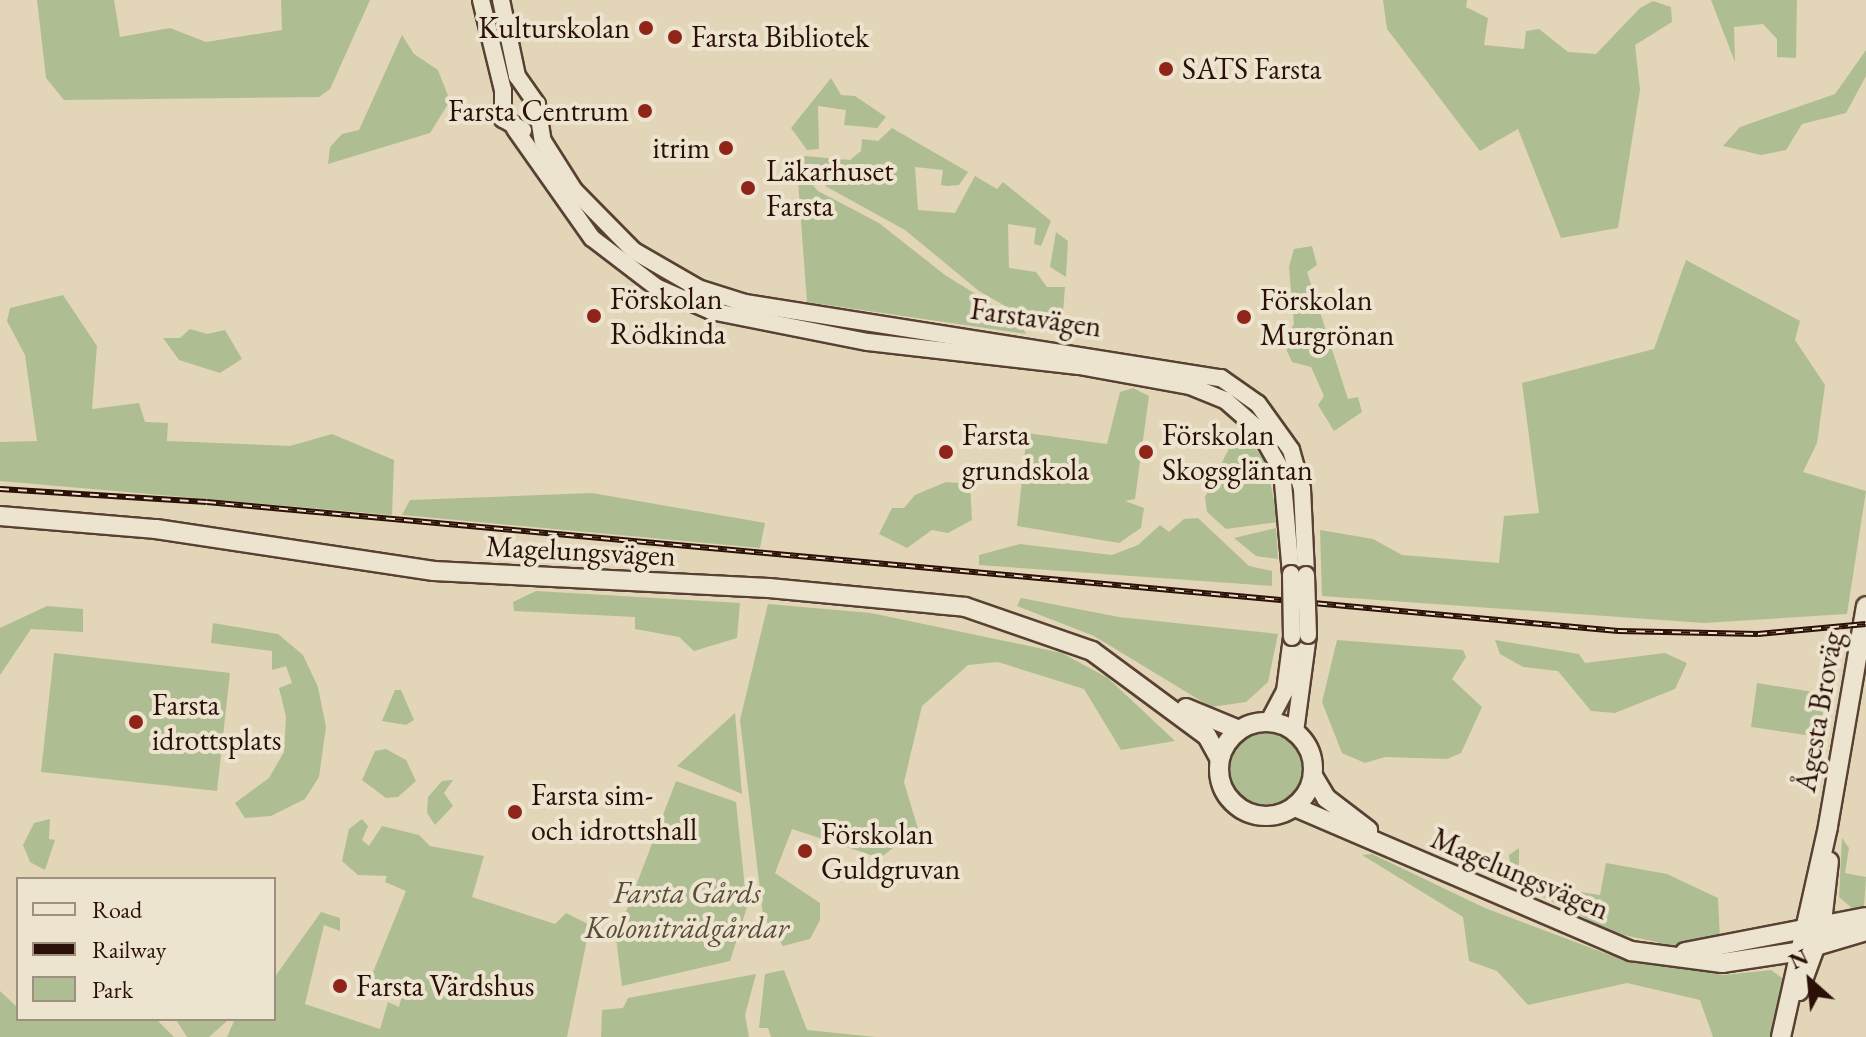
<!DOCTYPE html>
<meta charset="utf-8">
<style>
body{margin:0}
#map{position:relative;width:1866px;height:1037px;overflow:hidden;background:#e3d5b7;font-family:"EB Garamond",serif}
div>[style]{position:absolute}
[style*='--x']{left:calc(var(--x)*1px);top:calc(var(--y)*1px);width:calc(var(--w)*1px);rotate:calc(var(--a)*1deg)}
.green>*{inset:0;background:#afbe92}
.round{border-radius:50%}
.roads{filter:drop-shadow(2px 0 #584132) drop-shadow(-2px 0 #584132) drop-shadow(0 2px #584132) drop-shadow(0 -2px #584132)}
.tertiary>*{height:16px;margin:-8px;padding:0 8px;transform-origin:8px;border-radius:8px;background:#ede4d0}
.secondary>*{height:18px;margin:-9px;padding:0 9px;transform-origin:9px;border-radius:9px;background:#ede4d0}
.secondary>.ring{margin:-9px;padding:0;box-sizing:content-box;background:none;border:18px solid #ede4d0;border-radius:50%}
.rail>*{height:6px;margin-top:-3px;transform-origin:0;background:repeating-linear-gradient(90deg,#ede4d0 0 9px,#2a1006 0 18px);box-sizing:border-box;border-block:2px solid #2a1006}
.bridges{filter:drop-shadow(2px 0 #584132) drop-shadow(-2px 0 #584132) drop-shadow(0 2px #584132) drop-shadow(0 -2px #584132)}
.tertiary-bridge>*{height:16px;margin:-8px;padding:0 8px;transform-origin:8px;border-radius:8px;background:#ede4d0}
.dots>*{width:22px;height:22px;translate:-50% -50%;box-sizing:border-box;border:4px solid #ede4d0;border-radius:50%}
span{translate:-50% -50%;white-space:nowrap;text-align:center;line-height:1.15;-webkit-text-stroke:8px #ede4d0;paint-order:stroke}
.poi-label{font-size:30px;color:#2a1006}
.right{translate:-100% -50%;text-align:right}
.left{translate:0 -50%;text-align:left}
.street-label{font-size:30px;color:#2a1006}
.park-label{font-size:30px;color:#594d37;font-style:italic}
.legend{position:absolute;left:16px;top:877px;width:260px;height:144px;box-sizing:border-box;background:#ede4d0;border:2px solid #9f8f7f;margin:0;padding:10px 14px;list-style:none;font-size:24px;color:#2a1006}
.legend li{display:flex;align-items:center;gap:16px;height:40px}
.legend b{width:40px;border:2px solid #9f8f7f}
.north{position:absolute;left:1770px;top:941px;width:80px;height:80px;-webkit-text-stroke:6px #ede4d0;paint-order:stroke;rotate:333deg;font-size:22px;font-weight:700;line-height:32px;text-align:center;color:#2a1006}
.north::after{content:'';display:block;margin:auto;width:28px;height:36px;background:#2a1006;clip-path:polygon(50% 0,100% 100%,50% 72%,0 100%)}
</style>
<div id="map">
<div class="green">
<i style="clip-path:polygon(37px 0,114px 0,120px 37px,170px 28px,206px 42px,282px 30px,281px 0,370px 0,330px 89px,319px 97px,64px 100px,46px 78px)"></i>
<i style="clip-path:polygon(1383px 0,1467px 0,1466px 7px,1488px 18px,1484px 45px,1524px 49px,1526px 31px,1539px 29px,1568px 52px,1596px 54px,1640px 8px,1653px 1px,1671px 7px,1672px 22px,1635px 45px,1640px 90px,1618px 228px,1561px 238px,1518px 129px,1480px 151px,1387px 29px)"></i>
<i style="clip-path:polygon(1711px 0,1797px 0,1796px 58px,1777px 57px,1777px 39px,1763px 24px,1734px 27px,1735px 62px)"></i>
<i style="clip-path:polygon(402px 35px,414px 54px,438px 70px,450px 101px,430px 133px,328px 164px,330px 147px,342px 134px,359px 130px)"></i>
<i style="clip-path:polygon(1866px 50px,1866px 76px,1846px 113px,1802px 124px,1786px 150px,1761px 155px,1723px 146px,1740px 127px,1835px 94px)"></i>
<i style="clip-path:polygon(831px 78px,841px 95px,855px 96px,886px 117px,877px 128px,844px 125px,846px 110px,818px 106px,819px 149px,807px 150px,791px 128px)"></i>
<i style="clip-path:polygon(892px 128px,968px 172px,959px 185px,947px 186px,941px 185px,943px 170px,915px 167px,918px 210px,955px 213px,975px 176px,997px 189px,1003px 182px,1051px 221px,1041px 246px,1034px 244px,1036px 228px,1008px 224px,1009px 268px,1036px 272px,1047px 287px,1065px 287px,1062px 326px,1089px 336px,1059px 337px,979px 291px,905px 230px,827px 187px,799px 162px,805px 156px,850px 160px,861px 151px,862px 139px,878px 141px)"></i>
<i style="clip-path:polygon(797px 167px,818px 191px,879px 223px,945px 275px,1019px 321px,1026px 334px,807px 302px)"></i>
<i style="clip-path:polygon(1056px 232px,1068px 241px,1066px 277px,1050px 267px)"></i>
<i style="clip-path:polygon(1312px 246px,1317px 265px,1307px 272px,1348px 399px,1358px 397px,1362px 412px,1334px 431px,1318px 405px,1324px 396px,1311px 367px,1292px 362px,1283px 342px,1294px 324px,1289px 267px,1294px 249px)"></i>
<i style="clip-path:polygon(1686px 260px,1800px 321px,1795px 340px,1825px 385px,1817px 443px,1803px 472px,1866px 491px,1847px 614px,1704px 623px,1322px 596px,1320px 530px,1373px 539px,1402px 555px,1499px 563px,1504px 516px,1539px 513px,1522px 383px,1654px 349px)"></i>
<i style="clip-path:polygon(63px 295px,97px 346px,92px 409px,139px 403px,145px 422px,168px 423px,167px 441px,290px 446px,332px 434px,394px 460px,392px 515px,0 481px,0 442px,37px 441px,25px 355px,7px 321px,10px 308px)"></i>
<i style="clip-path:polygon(190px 329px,207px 334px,225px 330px,242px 359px,220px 373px,179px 360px,163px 338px,180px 338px)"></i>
<i style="clip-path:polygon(1133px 388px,1149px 396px,1135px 499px,1125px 501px,1144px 508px,1141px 528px,1119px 543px,1017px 526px,1027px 433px,1107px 444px,1120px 392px)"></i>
<i style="clip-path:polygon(1240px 426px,1267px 465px,1278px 522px,1226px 529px,1207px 512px,1205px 497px)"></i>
<i style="clip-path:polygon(946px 482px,970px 484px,972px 520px,948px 533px,932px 530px,907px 548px,879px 534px,892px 508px,904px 508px,915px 495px)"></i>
<i style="clip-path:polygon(592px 493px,765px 523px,760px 548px,402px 515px,410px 500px)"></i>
<i style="clip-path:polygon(1198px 518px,1249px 566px,1272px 571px,1272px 586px,979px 565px,979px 555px,1020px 544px,1112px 555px,1138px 545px,1160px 525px,1169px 532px,1184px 519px)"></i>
<i style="clip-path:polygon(1276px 528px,1278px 559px,1256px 556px,1234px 538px)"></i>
<i style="clip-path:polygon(536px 591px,740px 603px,737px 638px,694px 651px,679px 637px,635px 629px,635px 617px,514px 611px,513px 602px)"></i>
<i style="clip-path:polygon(1021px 598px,1119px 617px,1278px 634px,1268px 682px,1246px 702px,1211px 707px,1094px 636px,1017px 606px)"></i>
<i style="clip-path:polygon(768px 604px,871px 613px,1062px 653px,1108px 678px,1175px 741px,1121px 750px,1084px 689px,998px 662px,968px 665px,922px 706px,904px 782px,918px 829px,880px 858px,792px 829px,775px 873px,820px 903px,820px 920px,810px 939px,783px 946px,763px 916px,740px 720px)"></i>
<i style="clip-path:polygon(47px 606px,83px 609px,83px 632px,31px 629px,0 675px,0 628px)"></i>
<i style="clip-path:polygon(213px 623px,278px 634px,303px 655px,318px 687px,326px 727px,319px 777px,305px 799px,271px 816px,245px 818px,235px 803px,269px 778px,284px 752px,286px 717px,279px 688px,292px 683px,286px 666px,272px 670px,272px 651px,211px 643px)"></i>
<i style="clip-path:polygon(1337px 640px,1463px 650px,1466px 657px,1452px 679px,1482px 707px,1461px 753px,1447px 759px,1385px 757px,1365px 763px,1342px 753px,1322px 702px)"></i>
<i style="clip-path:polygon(1495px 640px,1579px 654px,1585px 663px,1665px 653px,1687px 663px,1675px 689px,1615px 713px,1591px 711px,1558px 671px,1523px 667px,1500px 654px)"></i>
<i style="clip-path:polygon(54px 653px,230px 673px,217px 791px,41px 772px)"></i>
<i style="clip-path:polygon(1757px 683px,1826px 694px,1819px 737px,1751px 727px)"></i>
<i style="clip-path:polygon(395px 690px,401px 690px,414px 720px,406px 725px,382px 721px)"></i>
<i style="clip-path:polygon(735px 713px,742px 794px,677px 766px)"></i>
<i class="round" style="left:1226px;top:728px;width:82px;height:82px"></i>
<i style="clip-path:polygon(386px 749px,406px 760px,416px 781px,398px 797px,386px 798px,362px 780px,375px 751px)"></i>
<i style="clip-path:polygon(453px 780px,444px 793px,453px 806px,435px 825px,427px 813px,428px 797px,442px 781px)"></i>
<i style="clip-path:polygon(676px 781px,736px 802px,747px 907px,730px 961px,622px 986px,616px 938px)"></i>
<i style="clip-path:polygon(50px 819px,49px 839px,55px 840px,45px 870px,30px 862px,23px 845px,34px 823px)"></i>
<i style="clip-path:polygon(362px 819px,368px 826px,362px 840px,369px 846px,382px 826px,419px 835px,430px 846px,484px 856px,472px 897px,555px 924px,566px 913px,590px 925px,567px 1037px,227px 1037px,235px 1019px,274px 1019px,274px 978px,321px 912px,340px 918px,340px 931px,324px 925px,305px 1004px,380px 1029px,388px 1002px,399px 1007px,402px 996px,373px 985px,371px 977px,406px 891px,385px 882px,387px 876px,358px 875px,342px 861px,349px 829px)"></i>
<i style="clip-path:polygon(1842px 838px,1849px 848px,1845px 873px,1866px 877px,1864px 907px,1853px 909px,1839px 897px)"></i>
<i style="clip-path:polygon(1519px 848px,1519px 883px,1600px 895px,1606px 863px,1667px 874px,1718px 898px,1720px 939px,1675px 946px,1614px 933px,1513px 882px,1509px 855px)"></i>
<i style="clip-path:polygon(1372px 854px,1485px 908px,1607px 954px,1724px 975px,1771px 970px,1786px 981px,1774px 1037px,1713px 1037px,1700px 1000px,1627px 983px,1528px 1005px,1497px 971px,1469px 961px,1463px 917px,1362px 855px)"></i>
<i style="clip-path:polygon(784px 970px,807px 1030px,876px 1037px,771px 1037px,768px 1028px,759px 1028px,765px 974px)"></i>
<i style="clip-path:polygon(756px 974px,745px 1015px,749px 1037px,601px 1037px,602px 1010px,623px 1008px,628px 998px)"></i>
<i style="clip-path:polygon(0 991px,18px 1008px,18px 1019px,156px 1019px,174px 1037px,0 1037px)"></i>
<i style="clip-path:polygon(176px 1020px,226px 1019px,227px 1021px,209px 1037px,187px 1037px)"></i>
</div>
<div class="roads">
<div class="tertiary">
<i style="--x:481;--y:0;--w:93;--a:76.3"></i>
<i style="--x:503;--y:90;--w:29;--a:90"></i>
<i style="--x:503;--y:119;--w:23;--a:29"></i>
<i style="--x:501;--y:0;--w:78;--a:78.1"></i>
<i style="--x:517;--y:76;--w:35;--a:55"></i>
<i style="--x:537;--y:105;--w:36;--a:81"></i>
<i style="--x:543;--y:141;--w:58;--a:57.7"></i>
<i style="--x:574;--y:190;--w:86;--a:45.5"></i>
<i style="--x:634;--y:251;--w:74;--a:30"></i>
<i style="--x:698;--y:288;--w:49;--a:17.7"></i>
<i style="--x:745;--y:303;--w:482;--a:9"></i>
<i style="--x:1221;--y:378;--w:45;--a:35.1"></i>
<i style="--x:1258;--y:404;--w:57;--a:54.3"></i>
<i style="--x:1291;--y:450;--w:41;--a:74.2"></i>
<i style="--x:1302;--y:489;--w:86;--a:87.3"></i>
<i style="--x:515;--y:129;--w:133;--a:54.8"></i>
<i style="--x:592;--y:238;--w:81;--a:37.4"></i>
<i style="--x:656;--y:287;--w:60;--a:23.6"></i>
<i style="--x:711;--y:311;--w:160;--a:11.2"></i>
<i style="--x:868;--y:342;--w:212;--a:6.5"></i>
<i style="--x:1079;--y:366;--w:113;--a:10.2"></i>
<i style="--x:1190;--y:386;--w:38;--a:22"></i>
<i style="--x:1225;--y:400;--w:44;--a:41.3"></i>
<i style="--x:1258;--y:429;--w:48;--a:60.3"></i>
<i style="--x:1282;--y:471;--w:103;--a:85"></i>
<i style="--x:1269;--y:721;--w:34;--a:-62"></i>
<i style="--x:1285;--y:691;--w:54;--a:-82.6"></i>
<i style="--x:1295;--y:732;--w:98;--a:-82.4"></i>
</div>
<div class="secondary">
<i style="--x:0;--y:516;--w:157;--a:4.8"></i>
<i style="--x:156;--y:529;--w:281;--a:8.6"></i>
<i style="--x:434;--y:571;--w:335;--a:2.9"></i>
<i style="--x:769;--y:588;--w:197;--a:5.5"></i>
<i style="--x:965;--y:607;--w:134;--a:19.1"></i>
<i style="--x:1092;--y:651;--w:143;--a:36.5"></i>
<i style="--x:1207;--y:736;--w:25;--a:61"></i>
<i style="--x:1186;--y:708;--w:57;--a:22.5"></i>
<i class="ring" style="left:1219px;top:722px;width:76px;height:76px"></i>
<i style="--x:1313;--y:776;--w:26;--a:59"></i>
<i style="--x:1326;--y:798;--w:53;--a:37.3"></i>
<i style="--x:1295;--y:807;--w:366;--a:23.2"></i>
<i style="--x:1631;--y:951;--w:92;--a:7.5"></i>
<i style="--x:1722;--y:963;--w:75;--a:-8.5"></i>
<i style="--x:1796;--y:952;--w:73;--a:-16.7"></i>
<i style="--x:1685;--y:952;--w:184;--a:-10.9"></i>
<i style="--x:1799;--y:991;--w:64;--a:-69.9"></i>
<i style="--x:1821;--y:931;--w:70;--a:-83.5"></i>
<i style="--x:1781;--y:1037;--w:216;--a:-77.4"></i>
<i style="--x:1828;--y:826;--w:223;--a:-80.2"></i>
</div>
</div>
<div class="rail">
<i style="--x:0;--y:489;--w:207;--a:3.6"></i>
<i style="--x:207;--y:502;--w:1417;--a:5.22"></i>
<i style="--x:1618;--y:631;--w:140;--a:1.2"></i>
<i style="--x:1758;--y:634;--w:108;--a:-5.3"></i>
</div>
<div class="bridges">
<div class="tertiary-bridge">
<i style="--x:1291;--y:574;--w:63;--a:89.1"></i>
<i style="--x:1306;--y:575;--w:60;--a:88.1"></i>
</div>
</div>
<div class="dots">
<i style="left:646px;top:28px;background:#8f2418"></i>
<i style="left:675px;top:37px;background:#8f2418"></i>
<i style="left:1166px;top:69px;background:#8f2418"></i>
<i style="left:645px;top:111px;background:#8f2418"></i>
<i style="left:726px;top:148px;background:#8f2418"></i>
<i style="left:748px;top:188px;background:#8f2418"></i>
<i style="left:594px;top:316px;background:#8f2418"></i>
<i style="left:1244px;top:317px;background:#8f2418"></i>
<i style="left:946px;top:452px;background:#8f2418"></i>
<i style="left:1146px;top:452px;background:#8f2418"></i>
<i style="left:136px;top:722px;background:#8f2418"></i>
<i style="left:515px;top:812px;background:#8f2418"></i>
<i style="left:805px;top:851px;background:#8f2418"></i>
<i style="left:340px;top:986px;background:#8f2418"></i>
</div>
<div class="poi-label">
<span class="right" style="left:630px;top:28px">Kulturskolan</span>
<span class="left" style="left:691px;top:37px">Farsta Bibliotek</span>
<span class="left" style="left:1182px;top:69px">SATS Farsta</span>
<span class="right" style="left:629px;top:111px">Farsta Centrum</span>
<span class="right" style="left:710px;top:148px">itrim</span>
<span class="left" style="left:766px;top:188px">Läkarhuset<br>Farsta</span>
<span class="left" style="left:610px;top:316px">Förskolan<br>Rödkinda</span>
<span class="left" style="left:1260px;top:317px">Förskolan<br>Murgrönan</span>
<span class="left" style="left:962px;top:452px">Farsta<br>grundskola</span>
<span class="left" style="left:1162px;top:452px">Förskolan<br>Skogsgläntan</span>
<span class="left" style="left:152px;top:722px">Farsta<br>idrottsplats</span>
<span class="left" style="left:531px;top:812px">Farsta sim-<br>och idrottshall</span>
<span class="left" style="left:821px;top:851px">Förskolan<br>Guldgruvan</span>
<span class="left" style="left:356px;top:986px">Farsta Värdshus</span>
</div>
<div class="street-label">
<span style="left:1036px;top:318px;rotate:8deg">Farstavägen</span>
<span style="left:581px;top:551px;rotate:3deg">Magelungsvägen</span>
<span style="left:1819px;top:712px;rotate:-80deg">Ågesta Broväg</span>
<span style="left:1520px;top:874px;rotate:23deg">Magelungsvägen</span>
</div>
<div class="park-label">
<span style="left:687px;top:910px">Farsta Gårds<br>Koloniträdgårdar</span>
</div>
<ul class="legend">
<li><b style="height:10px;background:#ede4d0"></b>Road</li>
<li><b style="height:10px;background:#2a1006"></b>Railway</li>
<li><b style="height:22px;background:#afbe92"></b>Park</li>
</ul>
<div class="north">N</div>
</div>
